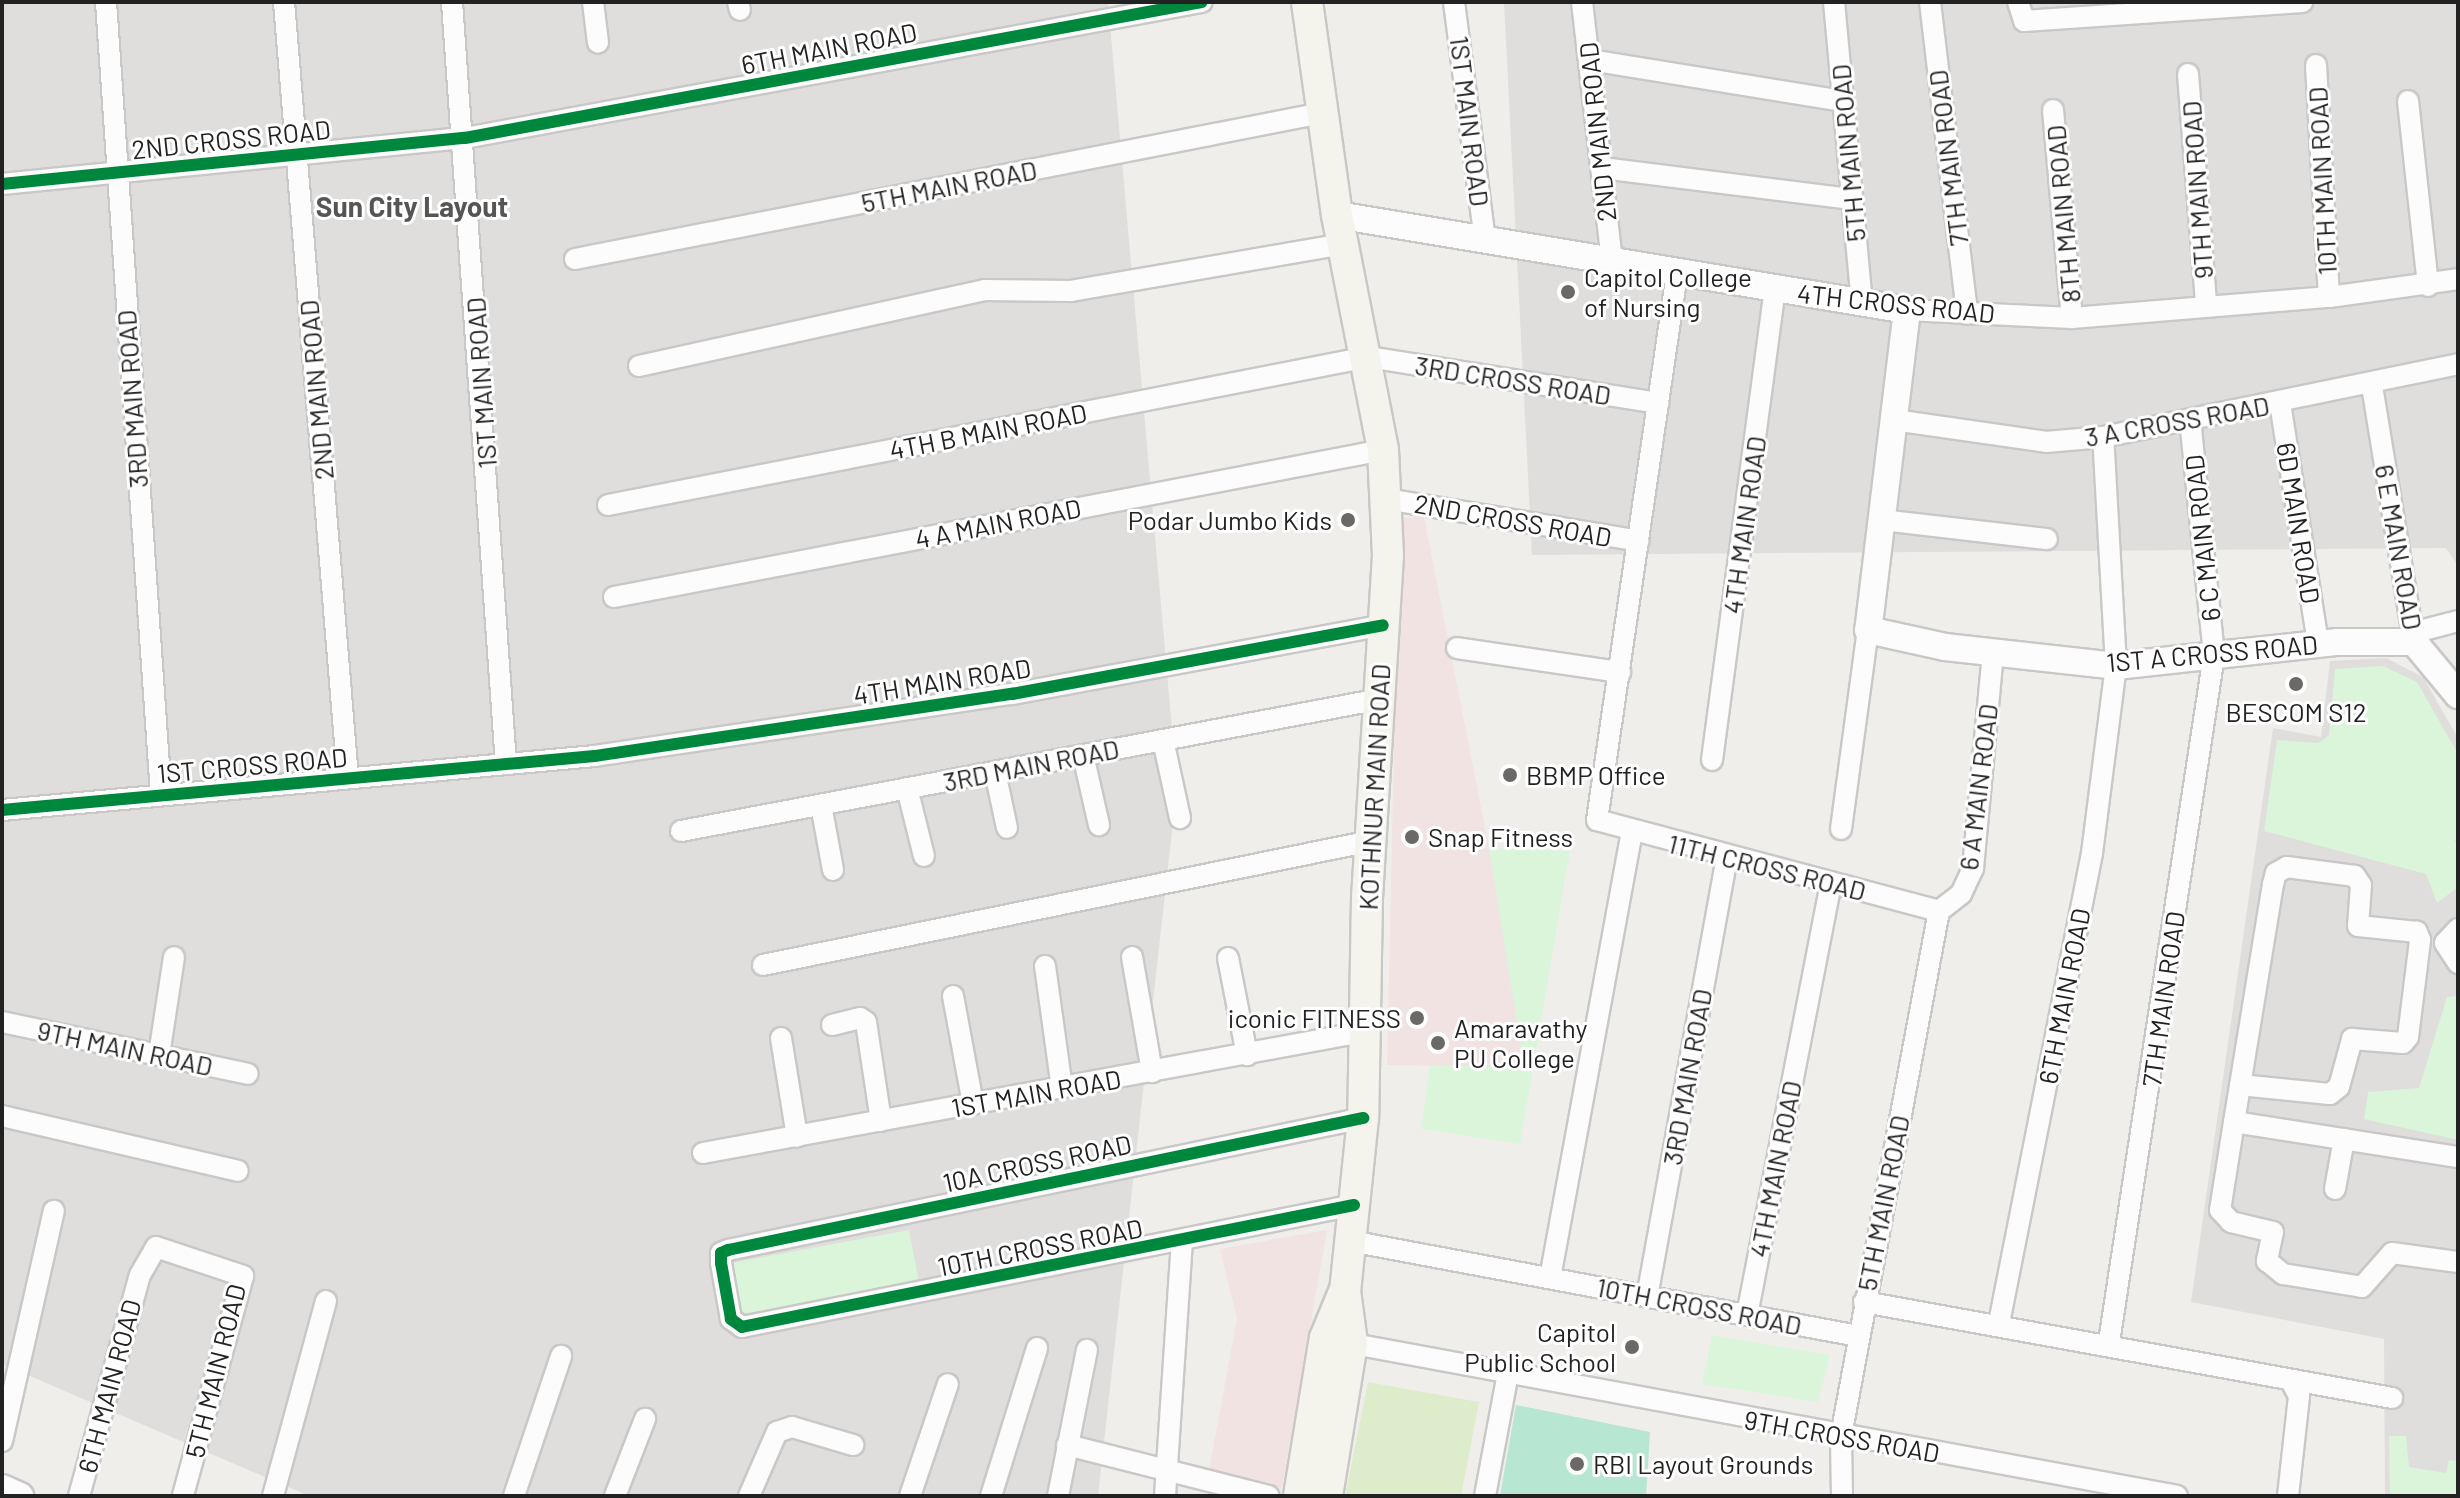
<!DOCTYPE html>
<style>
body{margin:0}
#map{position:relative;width:2460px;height:1498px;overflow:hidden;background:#f0eeeb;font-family:Barlow,sans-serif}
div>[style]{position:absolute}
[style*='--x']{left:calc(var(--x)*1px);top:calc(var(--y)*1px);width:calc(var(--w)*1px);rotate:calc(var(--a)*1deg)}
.residential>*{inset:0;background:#dfdedc}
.commercial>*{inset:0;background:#f1e3e1}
.grass>*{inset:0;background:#ddeccb}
.park>*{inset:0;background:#daf5da}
.pitch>*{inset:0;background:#b7e6d2}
.roads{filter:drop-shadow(2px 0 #c9c8c7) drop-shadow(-2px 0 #c9c8c7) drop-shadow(0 2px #c9c8c7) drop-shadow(0 -2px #c9c8c7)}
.minor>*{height:20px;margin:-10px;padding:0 10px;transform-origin:10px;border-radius:10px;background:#fdfcfc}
.tertiary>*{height:26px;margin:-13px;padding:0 13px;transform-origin:13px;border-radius:13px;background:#fdfcfc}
.secondary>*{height:30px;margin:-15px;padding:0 15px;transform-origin:15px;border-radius:15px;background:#f4f4ed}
.cycleway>*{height:12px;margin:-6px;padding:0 6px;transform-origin:6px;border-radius:6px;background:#00873e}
.dots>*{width:22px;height:22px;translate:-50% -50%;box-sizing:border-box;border:4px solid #fff;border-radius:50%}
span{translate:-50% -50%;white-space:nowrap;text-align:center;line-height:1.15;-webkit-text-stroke:6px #fff;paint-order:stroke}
.street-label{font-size:26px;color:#222}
.poi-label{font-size:26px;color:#222}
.left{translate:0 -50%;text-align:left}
.right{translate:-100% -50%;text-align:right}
.neighbourhood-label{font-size:28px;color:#555;font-weight:700}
.frame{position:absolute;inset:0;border:4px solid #222;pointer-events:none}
</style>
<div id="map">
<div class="residential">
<i style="clip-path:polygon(2px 2px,1108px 2px,1177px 786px,1098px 1496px,309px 1496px,2px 1364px)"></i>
<i style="clip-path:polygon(1504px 2px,2458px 2px,2458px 566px,2446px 548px,1532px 555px)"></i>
<i style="clip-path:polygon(2386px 658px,2423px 677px,2458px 738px,2458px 1496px,2385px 1496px,2384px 1339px,2191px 1302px,2273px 728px,2321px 737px,2330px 661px)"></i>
</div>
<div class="commercial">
<i style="clip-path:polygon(1424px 517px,1489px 848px,1525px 1067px,1387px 1065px,1399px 518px)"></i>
<i style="clip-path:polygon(1327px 1230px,1282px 1488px,1209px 1471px,1237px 1318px,1220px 1249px)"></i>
</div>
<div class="grass">
<i style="clip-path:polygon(1368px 1382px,1479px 1402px,1461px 1496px,1345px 1496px)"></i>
</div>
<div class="park">
<i style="clip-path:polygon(2383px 666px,2417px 682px,2458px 754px,2458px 837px,2452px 844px,2458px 839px,2458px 887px,2437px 903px,2426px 874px,2264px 831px,2277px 740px,2319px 743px,2329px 735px,2335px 669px)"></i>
<i style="clip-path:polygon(1489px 848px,1570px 851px,1520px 1144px,1421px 1129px,1430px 1066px,1524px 1067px)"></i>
<i style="clip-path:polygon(2458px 996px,2458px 1140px,2364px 1119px,2368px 1092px,2419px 1088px,2447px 997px)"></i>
<i style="clip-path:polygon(909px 1230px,920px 1287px,741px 1314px,731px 1263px)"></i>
<i style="clip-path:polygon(1712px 1335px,1830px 1355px,1818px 1402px,1702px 1384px)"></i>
<i style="clip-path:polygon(2389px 1436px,2406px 1436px,2409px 1467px,2446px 1473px,2449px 1460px,2458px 1461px,2458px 1496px,2390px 1495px)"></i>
</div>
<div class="pitch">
<i style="clip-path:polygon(1516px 1405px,1650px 1432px,1646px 1496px,1500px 1496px)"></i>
</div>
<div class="roads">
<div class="minor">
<i style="--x:106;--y:2;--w:795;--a:86.03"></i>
<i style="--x:284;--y:2;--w:779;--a:85.29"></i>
<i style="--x:452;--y:2;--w:764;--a:85.95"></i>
<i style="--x:593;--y:2;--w:41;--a:83"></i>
<i style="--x:738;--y:2;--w:8;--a:76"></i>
<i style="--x:1454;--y:2;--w:241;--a:82.6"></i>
<i style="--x:1582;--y:2;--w:262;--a:83.4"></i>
<i style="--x:1834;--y:2;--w:303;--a:84.7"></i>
<i style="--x:1930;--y:2;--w:314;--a:83.2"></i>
<i style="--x:2018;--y:2;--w:20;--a:72"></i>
<i style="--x:2024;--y:21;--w:279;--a:-3.9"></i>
<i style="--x:1590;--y:60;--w:256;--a:9.2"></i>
<i style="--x:2316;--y:65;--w:232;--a:86.8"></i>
<i style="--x:2188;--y:74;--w:232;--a:85.5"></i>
<i style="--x:2408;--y:101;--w:186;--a:83.8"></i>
<i style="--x:2053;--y:110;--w:209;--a:84.8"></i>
<i style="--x:1602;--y:168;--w:252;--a:7.1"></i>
<i style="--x:2;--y:184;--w:465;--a:-5.7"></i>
<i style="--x:465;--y:138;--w:749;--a:-10.46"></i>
<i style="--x:575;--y:259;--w:761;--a:-11.06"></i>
<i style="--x:1677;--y:273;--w:553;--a:98.32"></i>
<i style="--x:1597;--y:820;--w:354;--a:14.9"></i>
<i style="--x:1907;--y:310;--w:165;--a:2.8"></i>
<i style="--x:2072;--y:318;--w:258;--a:-4.7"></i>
<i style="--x:2329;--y:297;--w:130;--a:-7.9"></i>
<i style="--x:639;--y:366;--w:353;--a:-12.4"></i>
<i style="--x:984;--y:290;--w:87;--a:0.7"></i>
<i style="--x:1071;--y:291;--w:276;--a:-9.8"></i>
<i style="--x:2372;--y:386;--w:259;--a:80.7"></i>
<i style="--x:2280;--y:403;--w:244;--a:81"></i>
<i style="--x:1894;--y:420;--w:154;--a:8.2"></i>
<i style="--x:2046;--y:442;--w:57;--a:-5"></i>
<i style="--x:2103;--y:437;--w:362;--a:-11.6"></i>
<i style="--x:1386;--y:499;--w:256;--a:9.4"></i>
<i style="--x:608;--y:505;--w:774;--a:-11.02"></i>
<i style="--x:1368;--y:357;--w:294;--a:9"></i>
<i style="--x:1882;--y:520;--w:166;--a:6.6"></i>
<i style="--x:614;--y:597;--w:783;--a:-10.82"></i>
<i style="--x:2412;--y:633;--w:48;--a:-14.6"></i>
<i style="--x:1457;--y:648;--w:165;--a:8.4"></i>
<i style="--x:1163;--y:740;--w:80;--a:77.7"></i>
<i style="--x:1083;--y:755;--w:72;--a:77.1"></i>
<i style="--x:1712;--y:760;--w:475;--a:-82.4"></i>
<i style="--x:995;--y:772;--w:57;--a:77.9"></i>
<i style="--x:907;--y:788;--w:70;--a:76"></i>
<i style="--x:821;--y:805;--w:66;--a:79.5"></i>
<i style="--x:2;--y:810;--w:595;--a:-5.2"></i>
<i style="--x:595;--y:756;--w:422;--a:-8.5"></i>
<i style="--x:1012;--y:694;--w:377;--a:-10.5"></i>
<i style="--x:1841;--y:829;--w:201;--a:-82.3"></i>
<i style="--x:681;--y:831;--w:711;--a:-10.69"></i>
<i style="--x:1939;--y:911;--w:28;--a:-38"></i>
<i style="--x:1961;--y:894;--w:29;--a:-65"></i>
<i style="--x:1973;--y:868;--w:217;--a:-84.7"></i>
<i style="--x:2458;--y:929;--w:19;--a:133"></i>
<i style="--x:2445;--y:943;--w:24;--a:57"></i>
<i style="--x:1132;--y:957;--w:117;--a:80.1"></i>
<i style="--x:1228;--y:958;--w:99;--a:78.9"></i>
<i style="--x:763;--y:965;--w:621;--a:-11.53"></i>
<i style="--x:1045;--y:966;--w:123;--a:82.1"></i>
<i style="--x:953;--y:996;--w:110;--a:79.5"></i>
<i style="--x:2;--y:1022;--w:251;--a:11.9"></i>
<i style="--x:832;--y:1025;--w:29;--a:-14"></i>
<i style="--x:860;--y:1018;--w:7;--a:34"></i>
<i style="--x:866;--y:1022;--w:100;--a:81.4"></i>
<i style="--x:781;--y:1038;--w:100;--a:80.8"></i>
<i style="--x:159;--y:1055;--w:99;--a:-81.3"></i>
<i style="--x:2240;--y:1085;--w:90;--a:5.7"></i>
<i style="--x:2330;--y:1094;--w:11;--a:-38"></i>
<i style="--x:2339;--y:1087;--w:50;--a:-74.8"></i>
<i style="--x:2352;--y:1039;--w:51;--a:4.5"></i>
<i style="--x:2403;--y:1043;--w:8;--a:-50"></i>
<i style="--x:2408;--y:1037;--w:98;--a:-82.9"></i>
<i style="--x:2420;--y:940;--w:9;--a:-111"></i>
<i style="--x:2417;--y:932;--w:59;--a:-174.2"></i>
<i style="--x:2358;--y:926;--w:41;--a:-85.8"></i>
<i style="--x:2361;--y:885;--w:11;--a:-124"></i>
<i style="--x:2355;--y:876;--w:69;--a:-172.5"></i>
<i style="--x:2287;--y:867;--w:13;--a:151"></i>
<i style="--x:2276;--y:873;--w:11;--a:105"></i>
<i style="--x:2273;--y:884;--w:241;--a:99.3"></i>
<i style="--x:2234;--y:1122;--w:89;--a:99"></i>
<i style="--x:2220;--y:1210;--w:16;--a:47"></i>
<i style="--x:2231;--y:1222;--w:43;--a:13.4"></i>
<i style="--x:2273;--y:1232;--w:30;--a:102"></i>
<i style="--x:2267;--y:1261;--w:21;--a:39"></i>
<i style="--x:2283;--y:1274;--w:80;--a:9.3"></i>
<i style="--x:2362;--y:1287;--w:45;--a:-48.6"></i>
<i style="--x:2392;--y:1253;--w:67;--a:7.8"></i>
<i style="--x:2;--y:1116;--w:242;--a:13.1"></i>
<i style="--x:2234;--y:1122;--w:227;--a:8.9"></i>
<i style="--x:703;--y:1153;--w:676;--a:-10.4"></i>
<i style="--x:2335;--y:1189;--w:51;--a:-79.8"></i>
<i style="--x:1354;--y:1205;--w:624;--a:168.73"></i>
<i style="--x:742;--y:1327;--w:14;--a:-144"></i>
<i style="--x:731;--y:1319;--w:57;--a:-100.1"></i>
<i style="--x:721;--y:1263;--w:10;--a:-90"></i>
<i style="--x:721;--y:1253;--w:8;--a:-23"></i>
<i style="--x:728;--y:1250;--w:649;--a:-11.74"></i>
<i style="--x:1350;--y:1241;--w:517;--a:10.59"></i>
<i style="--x:1550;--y:1278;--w:452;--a:-79.6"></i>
<i style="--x:1647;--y:1297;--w:446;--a:-79.7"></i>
<i style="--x:1864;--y:1302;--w:537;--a:10.3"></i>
<i style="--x:1747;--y:1315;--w:441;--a:-79"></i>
<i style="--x:1999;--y:1323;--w:479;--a:-78.8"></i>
<i style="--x:2092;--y:853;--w:189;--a:-82.7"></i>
<i style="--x:2116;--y:666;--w:229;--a:-93.2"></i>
<i style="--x:1343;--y:1342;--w:848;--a:10.46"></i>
<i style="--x:2109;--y:1342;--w:695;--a:-81.31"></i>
<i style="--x:2214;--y:655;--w:236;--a:-95.8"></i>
<i style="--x:2;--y:1441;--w:236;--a:-77.3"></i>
<i style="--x:1067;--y:1445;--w:208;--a:14.2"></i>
<i style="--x:79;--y:1496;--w:229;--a:-74.6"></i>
<i style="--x:140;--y:1275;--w:32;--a:-60"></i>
<i style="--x:156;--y:1247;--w:92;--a:18.4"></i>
<i style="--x:243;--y:1276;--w:228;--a:105.3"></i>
<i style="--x:273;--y:1496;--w:202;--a:-74.8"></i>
<i style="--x:514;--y:1496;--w:148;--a:-71.4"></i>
<i style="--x:615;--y:1496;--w:83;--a:-68.7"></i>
<i style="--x:749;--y:1496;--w:70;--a:-66.4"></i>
<i style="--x:777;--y:1432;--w:16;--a:-18"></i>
<i style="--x:792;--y:1427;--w:64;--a:16.4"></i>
<i style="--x:910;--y:1496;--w:118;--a:-71.3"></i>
<i style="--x:991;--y:1496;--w:155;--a:-72.7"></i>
<i style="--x:1058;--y:1496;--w:149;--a:-78.8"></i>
<i style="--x:1165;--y:1496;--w:255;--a:-86.2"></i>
<i style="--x:1485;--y:1496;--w:125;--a:-79.4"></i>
<i style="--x:1842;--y:1496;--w:60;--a:-91"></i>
<i style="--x:1841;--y:1436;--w:534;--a:-79.43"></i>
<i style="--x:2288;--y:1496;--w:101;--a:-83.7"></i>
<i style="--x:2299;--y:1396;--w:15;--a:-118"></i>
</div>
<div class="tertiary">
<i style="--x:1337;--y:215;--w:578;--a:9.46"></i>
<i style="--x:1907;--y:310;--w:322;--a:96.9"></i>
<i style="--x:1868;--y:630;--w:79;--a:12.4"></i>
<i style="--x:1945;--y:647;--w:172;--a:6.3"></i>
<i style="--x:2116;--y:666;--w:223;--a:-6.2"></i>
<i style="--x:2338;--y:642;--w:76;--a:0"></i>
<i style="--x:2414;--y:642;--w:69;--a:50.3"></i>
<i style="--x:2;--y:1488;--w:20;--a:24"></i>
</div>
<div class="secondary">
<i style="--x:1307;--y:2;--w:215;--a:82"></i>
<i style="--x:1337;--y:215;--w:239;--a:78.9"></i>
<i style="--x:1383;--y:450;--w:105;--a:87.3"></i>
<i style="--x:1388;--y:555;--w:345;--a:93.5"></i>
<i style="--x:1367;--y:899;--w:219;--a:91"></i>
<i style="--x:1363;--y:1118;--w:174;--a:95.9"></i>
<i style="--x:1345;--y:1291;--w:52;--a:82.3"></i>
<i style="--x:1352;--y:1343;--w:155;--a:99.3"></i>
<i style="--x:1299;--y:1496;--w:160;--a:-80.7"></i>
<i style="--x:1325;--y:1338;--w:50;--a:-67.6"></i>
</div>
</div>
<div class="cycleway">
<i style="--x:2;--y:184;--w:465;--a:-5.7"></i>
<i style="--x:465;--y:138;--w:749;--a:-10.46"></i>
<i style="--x:2;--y:810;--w:595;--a:-5.2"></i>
<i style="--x:595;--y:756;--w:422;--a:-8.5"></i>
<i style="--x:1012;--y:694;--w:377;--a:-10.5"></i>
<i style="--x:1354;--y:1205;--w:624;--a:168.73"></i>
<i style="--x:742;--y:1327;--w:14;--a:-144"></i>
<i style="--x:731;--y:1319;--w:57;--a:-100.1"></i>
<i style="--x:721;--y:1263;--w:10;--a:-90"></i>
<i style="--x:721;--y:1253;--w:8;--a:-23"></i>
<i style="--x:728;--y:1250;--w:649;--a:-11.74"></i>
</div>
<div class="dots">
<i style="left:1568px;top:292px;background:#6a6968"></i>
<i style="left:1348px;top:520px;background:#6a6968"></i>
<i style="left:2296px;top:684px;background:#6a6968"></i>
<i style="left:1510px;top:775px;background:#6a6968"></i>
<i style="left:1412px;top:837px;background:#6a6968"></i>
<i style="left:1417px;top:1018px;background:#6a6968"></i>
<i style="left:1438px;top:1043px;background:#6a6968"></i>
<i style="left:1632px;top:1347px;background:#6a6968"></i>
<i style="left:1577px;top:1464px;background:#6a6968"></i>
</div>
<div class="street-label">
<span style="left:829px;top:48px;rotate:-11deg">6TH MAIN ROAD</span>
<span style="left:1470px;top:121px;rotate:83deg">1ST MAIN ROAD</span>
<span style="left:1597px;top:132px;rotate:-96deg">2ND MAIN ROAD</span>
<span style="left:231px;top:139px;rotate:-6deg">2ND CROSS ROAD</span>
<span style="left:1848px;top:153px;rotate:-95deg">5TH MAIN ROAD</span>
<span style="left:1948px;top:158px;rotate:-97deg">7TH MAIN ROAD</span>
<span style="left:2322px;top:181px;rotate:-93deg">10TH MAIN ROAD</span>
<span style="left:949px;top:186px;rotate:-11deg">5TH MAIN ROAD</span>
<span style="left:2197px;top:190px;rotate:-94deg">9TH MAIN ROAD</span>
<span style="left:2063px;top:214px;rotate:-95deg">8TH MAIN ROAD</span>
<span style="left:1896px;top:303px;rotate:6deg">4TH CROSS ROAD</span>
<span style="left:1513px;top:380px;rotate:9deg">3RD CROSS ROAD</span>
<span style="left:481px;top:383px;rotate:-94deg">1ST MAIN ROAD</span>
<span style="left:316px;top:390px;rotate:-95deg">2ND MAIN ROAD</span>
<span style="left:132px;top:399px;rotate:-94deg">3RD MAIN ROAD</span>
<span style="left:2177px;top:421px;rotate:-10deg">3 A CROSS ROAD</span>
<span style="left:988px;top:431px;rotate:-11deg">4TH B MAIN ROAD</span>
<span style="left:1513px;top:520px;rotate:10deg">2ND CROSS ROAD</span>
<span style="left:998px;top:523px;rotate:-11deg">4 A MAIN ROAD</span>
<span style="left:2299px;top:523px;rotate:81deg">6D MAIN ROAD</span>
<span style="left:1744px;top:525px;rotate:-82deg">4TH MAIN ROAD</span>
<span style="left:2202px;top:538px;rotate:-96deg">6 C MAIN ROAD</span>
<span style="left:2399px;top:547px;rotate:80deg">6 E MAIN ROAD</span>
<span style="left:2212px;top:653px;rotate:-5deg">1ST A CROSS ROAD</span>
<span style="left:942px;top:681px;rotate:-9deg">4TH MAIN ROAD</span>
<span style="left:252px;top:765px;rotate:-5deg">1ST CROSS ROAD</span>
<span style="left:1031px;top:765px;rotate:-11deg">3RD MAIN ROAD</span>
<span style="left:1374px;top:787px;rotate:-87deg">KOTHNUR MAIN ROAD</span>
<span style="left:1978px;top:787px;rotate:-83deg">6 A MAIN ROAD</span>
<span style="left:1767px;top:867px;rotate:14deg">11TH CROSS ROAD</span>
<span style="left:2064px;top:996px;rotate:-79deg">6TH MAIN ROAD</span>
<span style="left:2163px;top:999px;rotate:-82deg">7TH MAIN ROAD</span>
<span style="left:125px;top:1048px;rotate:12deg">9TH MAIN ROAD</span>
<span style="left:1687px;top:1077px;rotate:-80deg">3RD MAIN ROAD</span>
<span style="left:1036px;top:1093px;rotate:-10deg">1ST MAIN ROAD</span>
<span style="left:1037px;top:1163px;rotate:-12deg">10A CROSS ROAD</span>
<span style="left:1775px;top:1169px;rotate:-79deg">4TH MAIN ROAD</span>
<span style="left:1883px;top:1203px;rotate:-79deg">5TH MAIN ROAD</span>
<span style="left:1040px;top:1247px;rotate:-11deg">10TH CROSS ROAD</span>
<span style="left:1699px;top:1306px;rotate:11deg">10TH CROSS ROAD</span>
<span style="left:215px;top:1371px;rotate:-76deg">5TH MAIN ROAD</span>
<span style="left:109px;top:1386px;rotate:-75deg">6TH MAIN ROAD</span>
<span style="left:1842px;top:1436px;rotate:10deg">9TH CROSS ROAD</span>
</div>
<div class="poi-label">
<span class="left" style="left:1584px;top:292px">Capitol College<br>of Nursing</span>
<span class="right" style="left:1332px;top:520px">Podar Jumbo Kids</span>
<span style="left:2296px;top:712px">BESCOM S12</span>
<span class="left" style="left:1526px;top:775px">BBMP Office</span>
<span class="left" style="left:1428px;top:837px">Snap Fitness</span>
<span class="right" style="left:1401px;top:1018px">iconic FITNESS</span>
<span class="left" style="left:1454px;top:1043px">Amaravathy<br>PU College</span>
<span class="right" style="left:1616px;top:1347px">Capitol<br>Public School</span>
<span class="left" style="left:1593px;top:1464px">RBI Layout Grounds</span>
</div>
<div class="neighbourhood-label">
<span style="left:412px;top:206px">Sun City Layout</span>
</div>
<div class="frame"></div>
</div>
